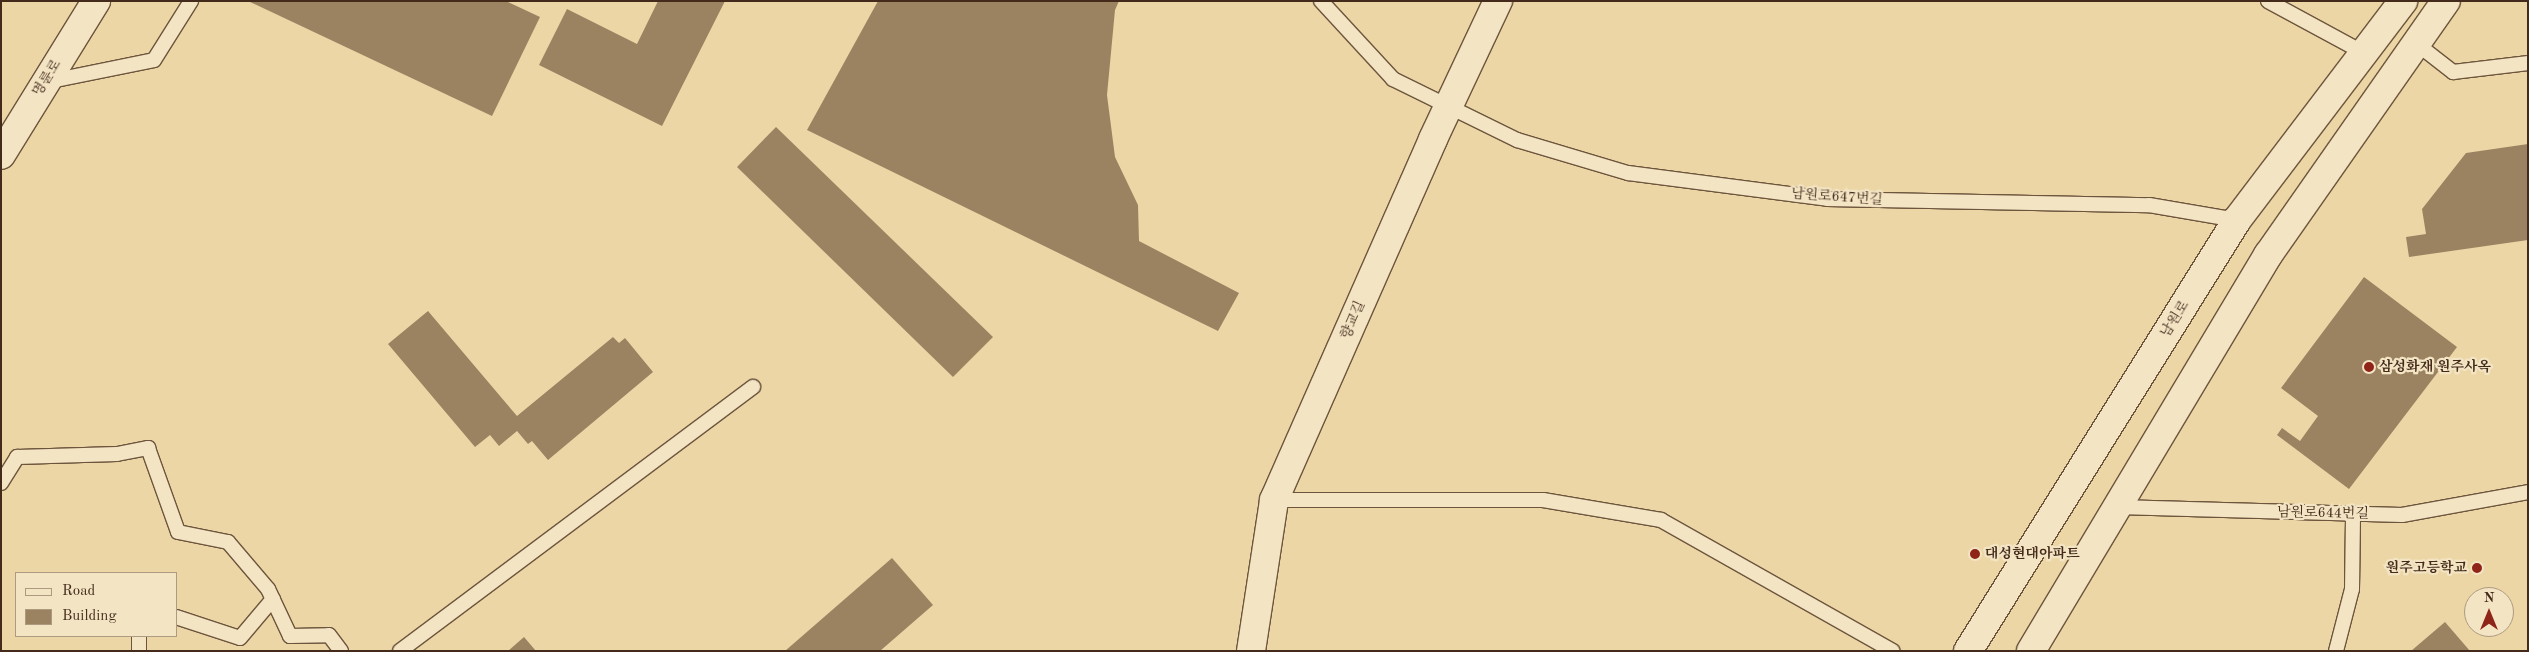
<!DOCTYPE html>
<meta charset="utf-8">
<style>
body{margin:0}
#map{position:relative;width:2529px;height:652px;overflow:hidden;background:#ecd6a5;font-family:"Old Standard TT","Noto Serif KR",serif}
div>[style]{position:absolute}
[style*='--x']{left:calc(var(--x)*1px);top:calc(var(--y)*1px);width:calc(var(--w)*1px);rotate:calc(var(--a)*1deg)}
.building>*{inset:0;background:#9b8362}
.roads{filter:drop-shadow(1px 0 #6d553d) drop-shadow(-1px 0 #6d553d) drop-shadow(0 1px #6d553d) drop-shadow(0 -1px #6d553d)}
.lane>*{height:14px;margin:-7px;padding:0 7px;transform-origin:7px;border-radius:7px;background:#f3e4c4}
.street>*{height:28px;margin:-14px;padding:0 14px;transform-origin:14px;border-radius:14px;background:#f3e4c4}
.secondary>*{height:28px;margin:-14px;padding:0 14px;transform-origin:14px;border-radius:14px;background:#f3e4c4}
.dots>*{width:14px;height:14px;translate:-50% -50%;box-sizing:border-box;border:2px solid #f3e4c4;border-radius:50%}
span{translate:-50% -50%;white-space:nowrap;text-align:center;line-height:1.15;-webkit-text-stroke:4.5px #f3e4c4;paint-order:stroke}
.street-label{font-size:14px;color:#432a1a}
.poi-label{font-size:14px;color:#432a1a;font-weight:700}
.left{translate:0 -50%;text-align:left}
.right{translate:-100% -50%;text-align:right}
.frame{position:absolute;inset:0;border:2px solid #432a1a;pointer-events:none}
.legend{position:absolute;left:15px;top:572px;width:162px;height:65px;box-sizing:border-box;background:#f3e4c4;border:1px solid #ad9a80;margin:0;padding:6px 9px;list-style:none;font-size:15px;color:#432a1a}
.legend li{display:flex;align-items:center;gap:10px;height:25px}
.legend b{width:25px;border:1px solid #ad9a80}
.north{position:absolute;left:2464px;top:587px;width:50px;height:50px;box-sizing:border-box;background:#f3e4c4;border:1px solid #ad9a80;border-radius:50%;rotate:0deg;font-size:14px;font-weight:700;line-height:20px;text-align:center;color:#432a1a}
.north::after{content:'';display:block;margin:auto;width:18px;height:22px;background:#8f2418;clip-path:polygon(50% 0,100% 100%,50% 72%,0 100%)}
</style>
<div id="map">
<div class="building">
<i style="clip-path:polygon(248px 1px,506px 1px,540px 17px,492px 116px)"></i>
<i style="clip-path:polygon(658px 1px,725px 1px,662px 126px,539px 65px,567px 9px,637px 44px)"></i>
<i style="clip-path:polygon(878px 1px,1119px 1px,1115px 10px,1107px 95px,1115px 157px,1138px 205px,1139px 241px,1239px 293px,1218px 331px,807px 130px)"></i>
<i style="clip-path:polygon(776px 127px,993px 337px,953px 377px,737px 167px)"></i>
<i style="clip-path:polygon(2528px 144px,2528px 240px,2409px 257px,2406px 237px,2426px 234px,2422px 209px,2466px 153px)"></i>
<i style="clip-path:polygon(2364px 277px,2457px 347px,2349px 489px,2277px 435px,2282px 428px,2300px 441px,2318px 416px,2281px 388px)"></i>
<i style="clip-path:polygon(428px 311px,517px 416px,613px 337px,619px 343px,625px 338px,653px 372px,548px 460px,532px 441px,528px 444px,517px 431px,499px 446px,490px 435px,475px 447px,388px 344px)"></i>
<i style="clip-path:polygon(892px 558px,933px 605px,880px 651px,785px 651px)"></i>
<i style="clip-path:polygon(2445px 622px,2470px 651px,2411px 651px)"></i>
<i style="clip-path:polygon(524px 637px,536px 651px,508px 651px)"></i>
</div>
<div class="roads">
<div class="lane">
<i style="--x:1321;--y:1;--w:106;--a:47.3"></i>
<i style="--x:1393;--y:79;--w:138;--a:26.2"></i>
<i style="--x:1517;--y:140;--w:116;--a:16.6"></i>
<i style="--x:1628;--y:173;--w:201;--a:7.4"></i>
<i style="--x:1827;--y:199;--w:322;--a:1.1"></i>
<i style="--x:2149;--y:205;--w:89;--a:9.7"></i>
<i style="--x:2268;--y:1;--w:109;--a:28.4"></i>
<i style="--x:2417;--y:44;--w:46;--a:37.9"></i>
<i style="--x:2453;--y:72;--w:76;--a:-6.8"></i>
<i style="--x:46;--y:82;--w:110;--a:-11.5"></i>
<i style="--x:154;--y:60;--w:70;--a:-57.9"></i>
<i style="--x:1;--y:483;--w:31;--a:-58"></i>
<i style="--x:17;--y:457;--w:100;--a:-1.7"></i>
<i style="--x:117;--y:454;--w:32;--a:-11"></i>
<i style="--x:148;--y:448;--w:89;--a:70.3"></i>
<i style="--x:178;--y:532;--w:51;--a:11.3"></i>
<i style="--x:228;--y:542;--w:62;--a:49.6"></i>
<i style="--x:268;--y:589;--w:52;--a:64.9"></i>
<i style="--x:290;--y:636;--w:39;--a:-1"></i>
<i style="--x:329;--y:635;--w:20;--a:53"></i>
<i style="--x:1274;--y:500;--w:269;--a:0"></i>
<i style="--x:1543;--y:500;--w:120;--a:9.6"></i>
<i style="--x:1661;--y:520;--w:266;--a:29.5"></i>
<i style="--x:2117;--y:507;--w:285;--a:1.6"></i>
<i style="--x:2402;--y:515;--w:128;--a:-10.3"></i>
<i style="--x:176;--y:617;--w:67;--a:18.2"></i>
<i style="--x:240;--y:638;--w:51;--a:-49.8"></i>
<i style="--x:139;--y:636;--w:15;--a:90"></i>
<i style="--x:400;--y:651;--w:441;--a:-36.8"></i>
<i style="--x:2336;--y:651;--w:64;--a:-75.5"></i>
<i style="--x:2352;--y:589;--w:76;--a:-89.2"></i>
</div>
<div class="street">
<i style="--x:1251;--y:651;--w:153;--a:-81.3"></i>
<i style="--x:1274;--y:500;--w:394;--a:-66.2"></i>
<i style="--x:1433;--y:139;--w:153;--a:-64.8"></i>
</div>
<div class="secondary">
<i style="--x:1;--y:155;--w:181;--a:-58.3"></i>
<i style="--x:1968;--y:651;--w:508;--a:-58.03"></i>
<i style="--x:2237;--y:220;--w:275;--a:-52.8"></i>
<i style="--x:2031;--y:651;--w:462;--a:-59.1"></i>
<i style="--x:2268;--y:255;--w:310;--a:-55"></i>
</div>
</div>
<div class="dots">
<i style="left:2369px;top:367px;background:#8f2418"></i>
<i style="left:1975px;top:554px;background:#8f2418"></i>
<i style="left:2477px;top:568px;background:#8f2418"></i>
</div>
<div class="street-label">
<span style="left:47px;top:78px;rotate:-58deg">명륜로</span>
<span style="left:1837px;top:197px;rotate:4deg">남원로647번길</span>
<span style="left:2175px;top:319px;rotate:-58deg">남원로</span>
<span style="left:1353px;top:320px;rotate:-66deg">향교길</span>
<span style="left:2323px;top:513px;rotate:1deg">남원로644번길</span>
</div>
<div class="poi-label">
<span class="left" style="left:2379px;top:367px">삼성화재 원주사옥</span>
<span class="left" style="left:1985px;top:554px">대성현대아파트</span>
<span class="right" style="left:2467px;top:568px">원주고등학교</span>
</div>
<div class="frame"></div>
<ul class="legend">
<li><b style="height:6px;background:#f3e4c4"></b>Road</li>
<li><b style="height:14px;background:#9b8362"></b>Building</li>
</ul>
<div class="north">N</div>
</div>
